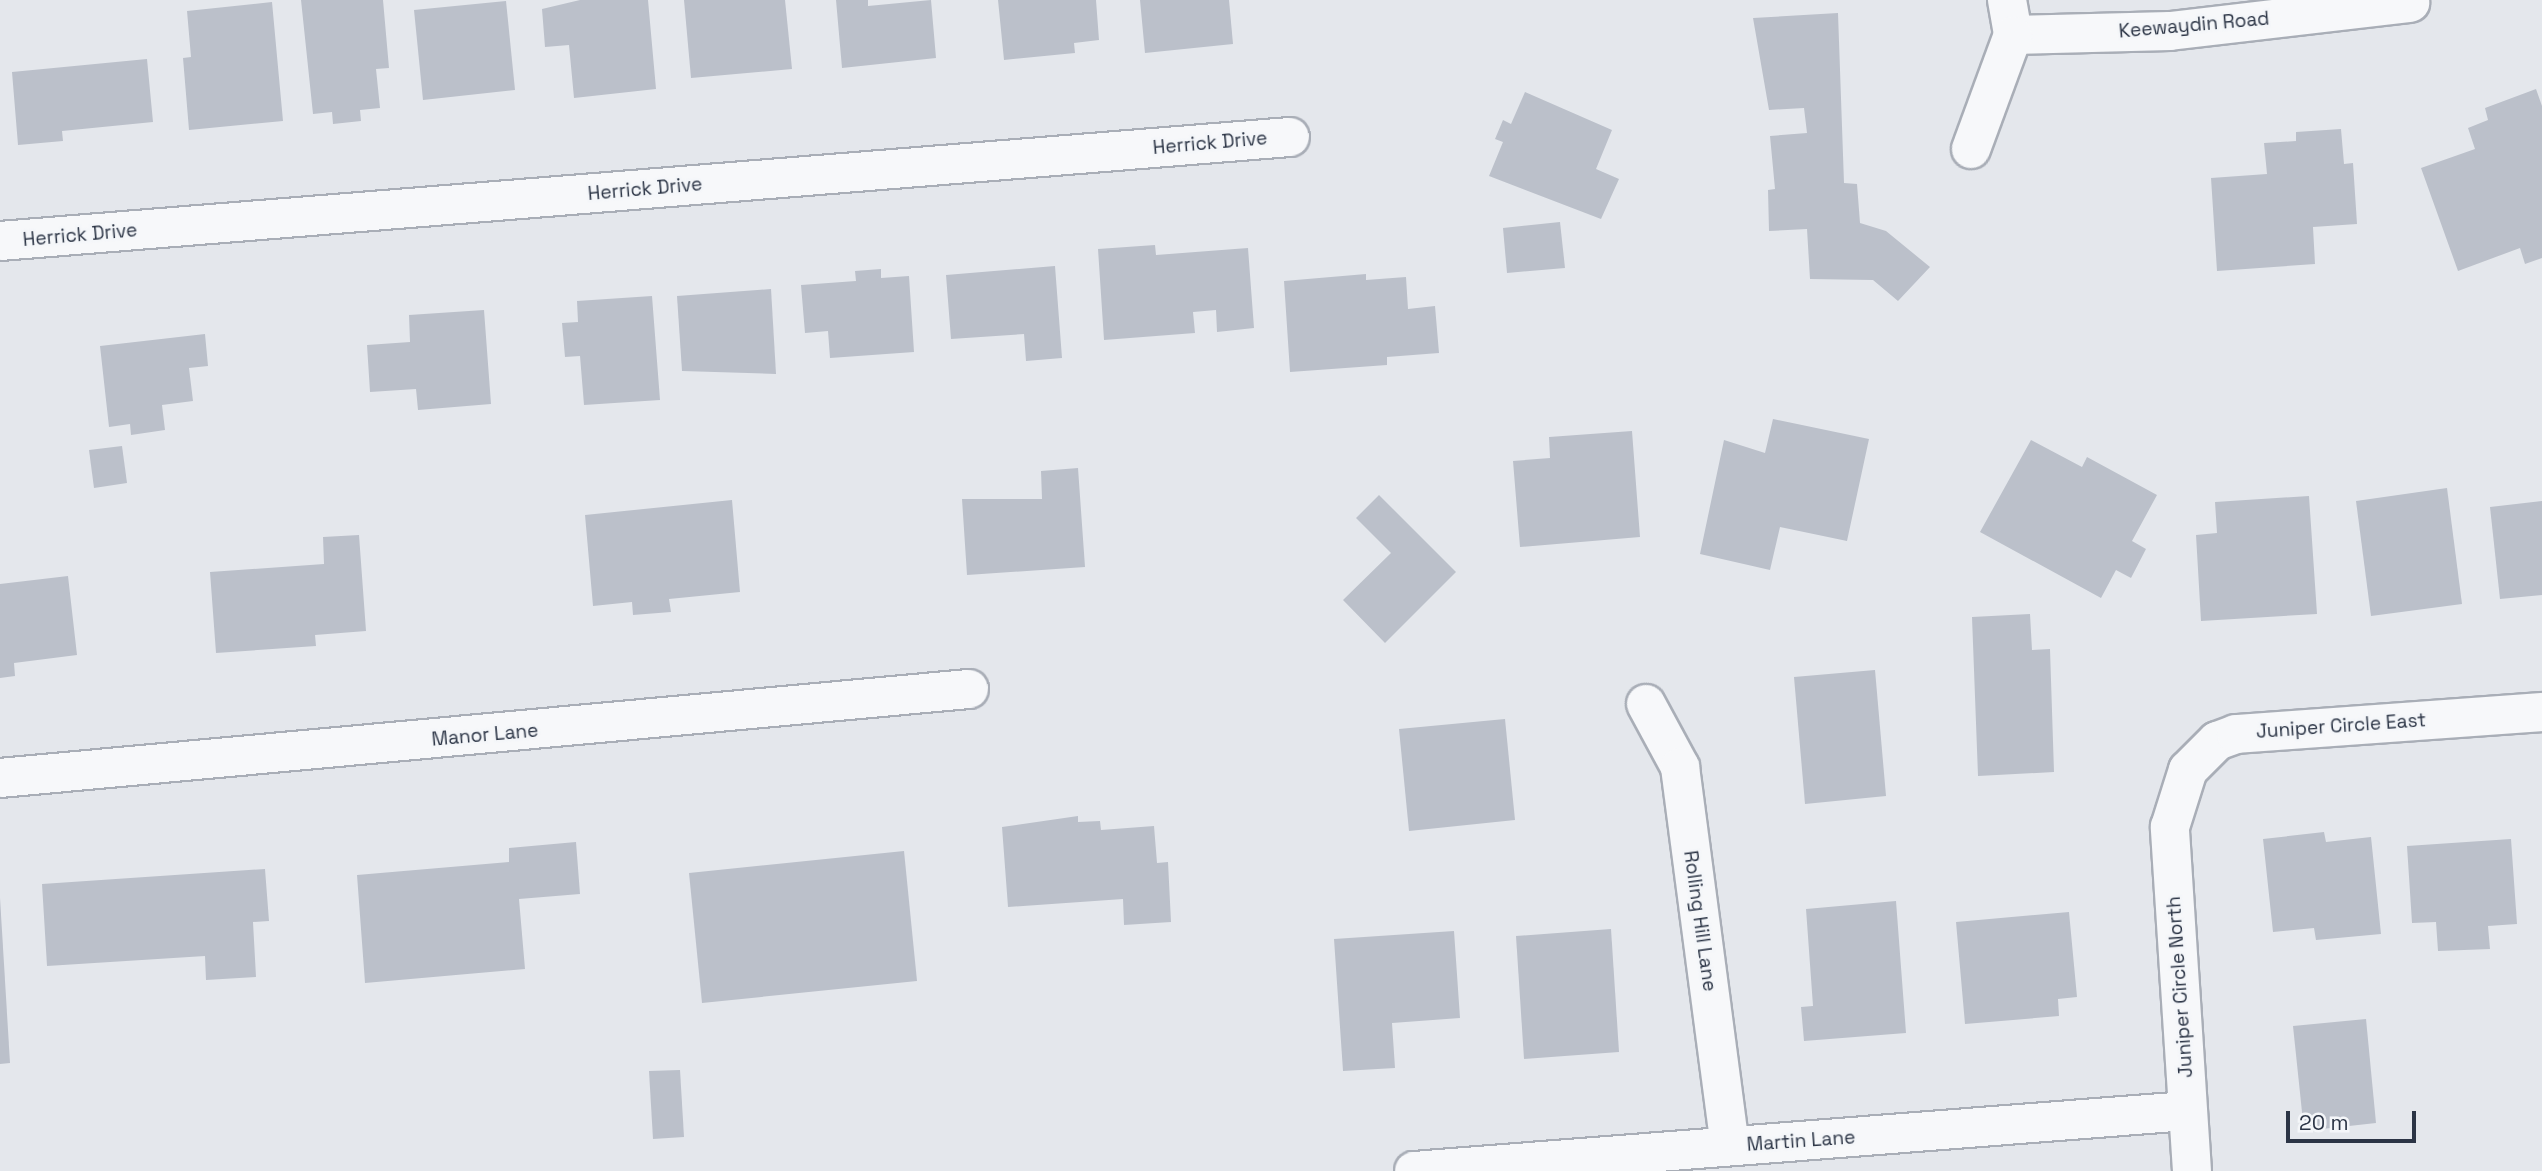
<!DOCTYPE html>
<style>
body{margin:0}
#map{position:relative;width:2542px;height:1171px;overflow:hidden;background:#e4e7ec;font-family:"Space Grotesk",sans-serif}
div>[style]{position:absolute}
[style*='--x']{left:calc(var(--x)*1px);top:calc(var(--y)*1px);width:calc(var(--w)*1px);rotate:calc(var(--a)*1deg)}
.building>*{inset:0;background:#bbc0ca}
.roads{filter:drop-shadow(2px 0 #a9aeb7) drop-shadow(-2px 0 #a9aeb7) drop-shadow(0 2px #a9aeb7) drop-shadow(0 -2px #a9aeb7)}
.minor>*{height:38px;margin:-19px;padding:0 19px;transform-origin:19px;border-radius:19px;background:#f7f8fa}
span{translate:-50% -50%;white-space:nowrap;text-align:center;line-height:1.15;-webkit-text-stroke:5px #f4f6f9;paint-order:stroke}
.street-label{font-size:19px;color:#2b3445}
.scale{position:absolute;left:2286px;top:1111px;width:130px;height:32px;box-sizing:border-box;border:4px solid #2b3445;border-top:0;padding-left:9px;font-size:21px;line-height:24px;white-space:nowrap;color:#2b3445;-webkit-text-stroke:5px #f4f6f9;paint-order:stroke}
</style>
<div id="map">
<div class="building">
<i style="clip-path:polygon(301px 0,383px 0,389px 68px,376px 69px,380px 108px,360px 110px,361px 121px,333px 124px,332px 112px,313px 114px)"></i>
<i style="clip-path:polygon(580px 0,648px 0,656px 89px,574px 98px,569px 45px,545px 47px,542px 9px)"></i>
<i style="clip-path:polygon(684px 0,785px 0,792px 69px,691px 78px)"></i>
<i style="clip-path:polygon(836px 0,868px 0,868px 6px,931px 0,936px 58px,842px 68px)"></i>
<i style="clip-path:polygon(998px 0,1096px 0,1099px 40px,1074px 43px,1075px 53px,1004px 60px)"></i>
<i style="clip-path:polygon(1140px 0,1229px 0,1233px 44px,1145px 53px)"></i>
<i style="clip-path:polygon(506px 1px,515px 90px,423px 100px,414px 10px)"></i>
<i style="clip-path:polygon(272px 2px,283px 121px,189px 130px,183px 58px,191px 57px,187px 11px)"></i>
<i style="clip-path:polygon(1838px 13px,1844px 183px,1857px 184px,1860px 223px,1886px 231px,1930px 267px,1898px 301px,1873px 280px,1810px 279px,1807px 229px,1769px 231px,1768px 190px,1775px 189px,1770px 136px,1807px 133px,1804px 108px,1769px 110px,1753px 18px)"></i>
<i style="clip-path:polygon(147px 59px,153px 122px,62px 131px,63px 141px,18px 145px,12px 72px)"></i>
<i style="clip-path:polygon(2536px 89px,2542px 106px,2542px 258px,2525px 264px,2520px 248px,2458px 271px,2421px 168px,2475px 149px,2468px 128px,2488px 120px,2485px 108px)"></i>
<i style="clip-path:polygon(1525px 92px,1612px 130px,1596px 169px,1619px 179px,1601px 219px,1489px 176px,1503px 142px,1495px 139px,1503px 120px,1511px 124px)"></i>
<i style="clip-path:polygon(2341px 129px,2344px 164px,2353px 163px,2357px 224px,2313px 227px,2315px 264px,2217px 271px,2211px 178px,2267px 174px,2264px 143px,2296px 141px,2296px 132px)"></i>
<i style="clip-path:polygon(1560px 222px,1565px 268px,1507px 273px,1503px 228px)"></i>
<i style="clip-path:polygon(1155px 245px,1156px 255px,1248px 248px,1254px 328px,1217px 332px,1216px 310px,1193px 312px,1195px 333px,1104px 340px,1098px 249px)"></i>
<i style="clip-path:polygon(1055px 266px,1062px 358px,1026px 361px,1024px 334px,951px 339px,946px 275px)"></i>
<i style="clip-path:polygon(881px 269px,881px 278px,909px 276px,914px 352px,830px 358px,828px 331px,805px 333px,801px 285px,856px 281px,855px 271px)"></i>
<i style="clip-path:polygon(1366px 274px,1366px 280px,1406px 277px,1408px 309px,1435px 306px,1439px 353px,1387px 357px,1387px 365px,1290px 372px,1284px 281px)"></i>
<i style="clip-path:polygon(771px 289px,776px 374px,682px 371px,677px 296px)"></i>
<i style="clip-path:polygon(652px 296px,660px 400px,584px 405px,580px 356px,565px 357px,562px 323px,578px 322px,577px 301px)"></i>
<i style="clip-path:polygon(484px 310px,491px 404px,418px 410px,416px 389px,370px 392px,367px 345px,410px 342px,409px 315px)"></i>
<i style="clip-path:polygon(205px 334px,208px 366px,189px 368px,193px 401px,162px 405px,165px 430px,131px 435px,130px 424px,109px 427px,100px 346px)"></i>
<i style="clip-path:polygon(1773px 419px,1869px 439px,1847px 541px,1780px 527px,1770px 570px,1700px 554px,1724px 440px,1765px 453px)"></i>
<i style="clip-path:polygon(1632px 431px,1640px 537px,1520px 547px,1513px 461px,1550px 458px,1549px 437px)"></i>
<i style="clip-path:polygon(2031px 440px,2082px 467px,2087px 457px,2157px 495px,2132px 541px,2146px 549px,2131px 578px,2116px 570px,2101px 598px,1980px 532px)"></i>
<i style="clip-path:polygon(122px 446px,127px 483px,94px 488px,89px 450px)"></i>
<i style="clip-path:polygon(1078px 468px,1085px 567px,967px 575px,962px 499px,1042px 499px,1041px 471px)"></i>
<i style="clip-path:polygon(2447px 488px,2462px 604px,2371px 616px,2356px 501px)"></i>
<i style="clip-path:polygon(1379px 495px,1456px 572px,1385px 643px,1343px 600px,1391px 553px,1356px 518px)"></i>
<i style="clip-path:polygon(2309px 496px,2317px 614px,2201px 621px,2196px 535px,2217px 533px,2215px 502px)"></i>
<i style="clip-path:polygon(732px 500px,740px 592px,669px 599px,671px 612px,633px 615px,632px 602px,593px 606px,585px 515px)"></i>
<i style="clip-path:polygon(2542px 501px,2542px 595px,2500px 599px,2490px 507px)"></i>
<i style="clip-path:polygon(359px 535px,366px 631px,315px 635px,316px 646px,216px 653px,210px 572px,324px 564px,323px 537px)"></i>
<i style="clip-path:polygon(68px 576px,77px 655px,14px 663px,15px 676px,0 678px,0 584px)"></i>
<i style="clip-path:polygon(2030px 614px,2032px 650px,2050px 649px,2054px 772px,1978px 776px,1972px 617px)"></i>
<i style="clip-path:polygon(1875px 670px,1886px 796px,1805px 804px,1794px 677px)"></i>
<i style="clip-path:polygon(1505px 719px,1515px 820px,1409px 831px,1399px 729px)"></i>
<i style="clip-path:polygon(1078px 816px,1078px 822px,1100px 821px,1101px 830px,1154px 826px,1157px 863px,1168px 862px,1171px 922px,1124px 925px,1123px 899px,1008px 907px,1002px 827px)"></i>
<i style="clip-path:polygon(2324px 832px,2326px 842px,2371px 837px,2381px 934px,2316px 940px,2314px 928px,2273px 932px,2263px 839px)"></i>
<i style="clip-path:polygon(2511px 839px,2517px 924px,2488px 926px,2490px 949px,2438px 951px,2436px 922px,2412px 923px,2407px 846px)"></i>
<i style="clip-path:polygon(576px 842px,580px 894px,519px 899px,525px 969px,365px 983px,357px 875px,509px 862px,509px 848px)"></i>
<i style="clip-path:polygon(904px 851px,917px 981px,702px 1003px,689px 873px)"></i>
<i style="clip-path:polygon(265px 869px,269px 921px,253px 922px,256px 977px,206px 980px,205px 956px,47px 966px,42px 884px)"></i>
<i style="clip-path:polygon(0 898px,10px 1063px,0 1064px)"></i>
<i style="clip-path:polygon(1896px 901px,1906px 1033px,1804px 1041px,1801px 1007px,1813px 1006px,1806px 909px)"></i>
<i style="clip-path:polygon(2069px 912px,2077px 997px,2058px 999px,2059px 1016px,1965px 1024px,1956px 922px)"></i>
<i style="clip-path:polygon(1611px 929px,1619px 1052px,1524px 1059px,1516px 936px)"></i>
<i style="clip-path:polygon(1454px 931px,1460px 1018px,1392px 1023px,1395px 1068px,1343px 1071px,1334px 939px)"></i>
<i style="clip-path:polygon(2366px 1019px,2376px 1123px,2304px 1131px,2293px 1026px)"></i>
<i style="clip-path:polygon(680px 1070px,684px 1137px,653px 1139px,649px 1071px)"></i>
</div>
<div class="roads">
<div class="minor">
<i style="--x:2007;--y:0;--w:36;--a:80"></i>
<i style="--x:2013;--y:35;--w:157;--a:-1.5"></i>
<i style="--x:2170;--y:31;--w:242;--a:-6.7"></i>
<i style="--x:1971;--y:149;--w:121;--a:-69.8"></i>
<i style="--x:0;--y:241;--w:1294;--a:-4.61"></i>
<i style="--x:1646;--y:704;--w:72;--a:61.6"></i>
<i style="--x:1680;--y:767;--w:382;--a:82.5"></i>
<i style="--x:0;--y:778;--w:973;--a:-5.25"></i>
<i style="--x:1414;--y:1171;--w:775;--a:-4.44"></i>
<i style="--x:2192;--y:1171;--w:345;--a:-93.7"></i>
<i style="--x:2170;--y:827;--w:60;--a:-72.5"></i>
<i style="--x:2188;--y:770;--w:41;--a:-45"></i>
<i style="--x:2217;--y:741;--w:20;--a:-20"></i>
<i style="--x:2236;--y:734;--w:307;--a:-4.1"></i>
</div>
</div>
<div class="street-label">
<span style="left:2194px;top:25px;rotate:-5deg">Keewaydin Road</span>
<span style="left:1210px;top:143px;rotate:-5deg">Herrick Drive</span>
<span style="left:645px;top:189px;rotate:-5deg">Herrick Drive</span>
<span style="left:80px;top:235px;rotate:-5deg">Herrick Drive</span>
<span style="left:2341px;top:726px;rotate:-4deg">Juniper Circle East</span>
<span style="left:485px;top:735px;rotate:-5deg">Manor Lane</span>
<span style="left:1700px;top:921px;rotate:82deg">Rolling Hill Lane</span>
<span style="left:2180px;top:987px;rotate:-94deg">Juniper Circle North</span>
<span style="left:1801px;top:1141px;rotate:-4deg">Martin Lane</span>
</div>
<div class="scale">20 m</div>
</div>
